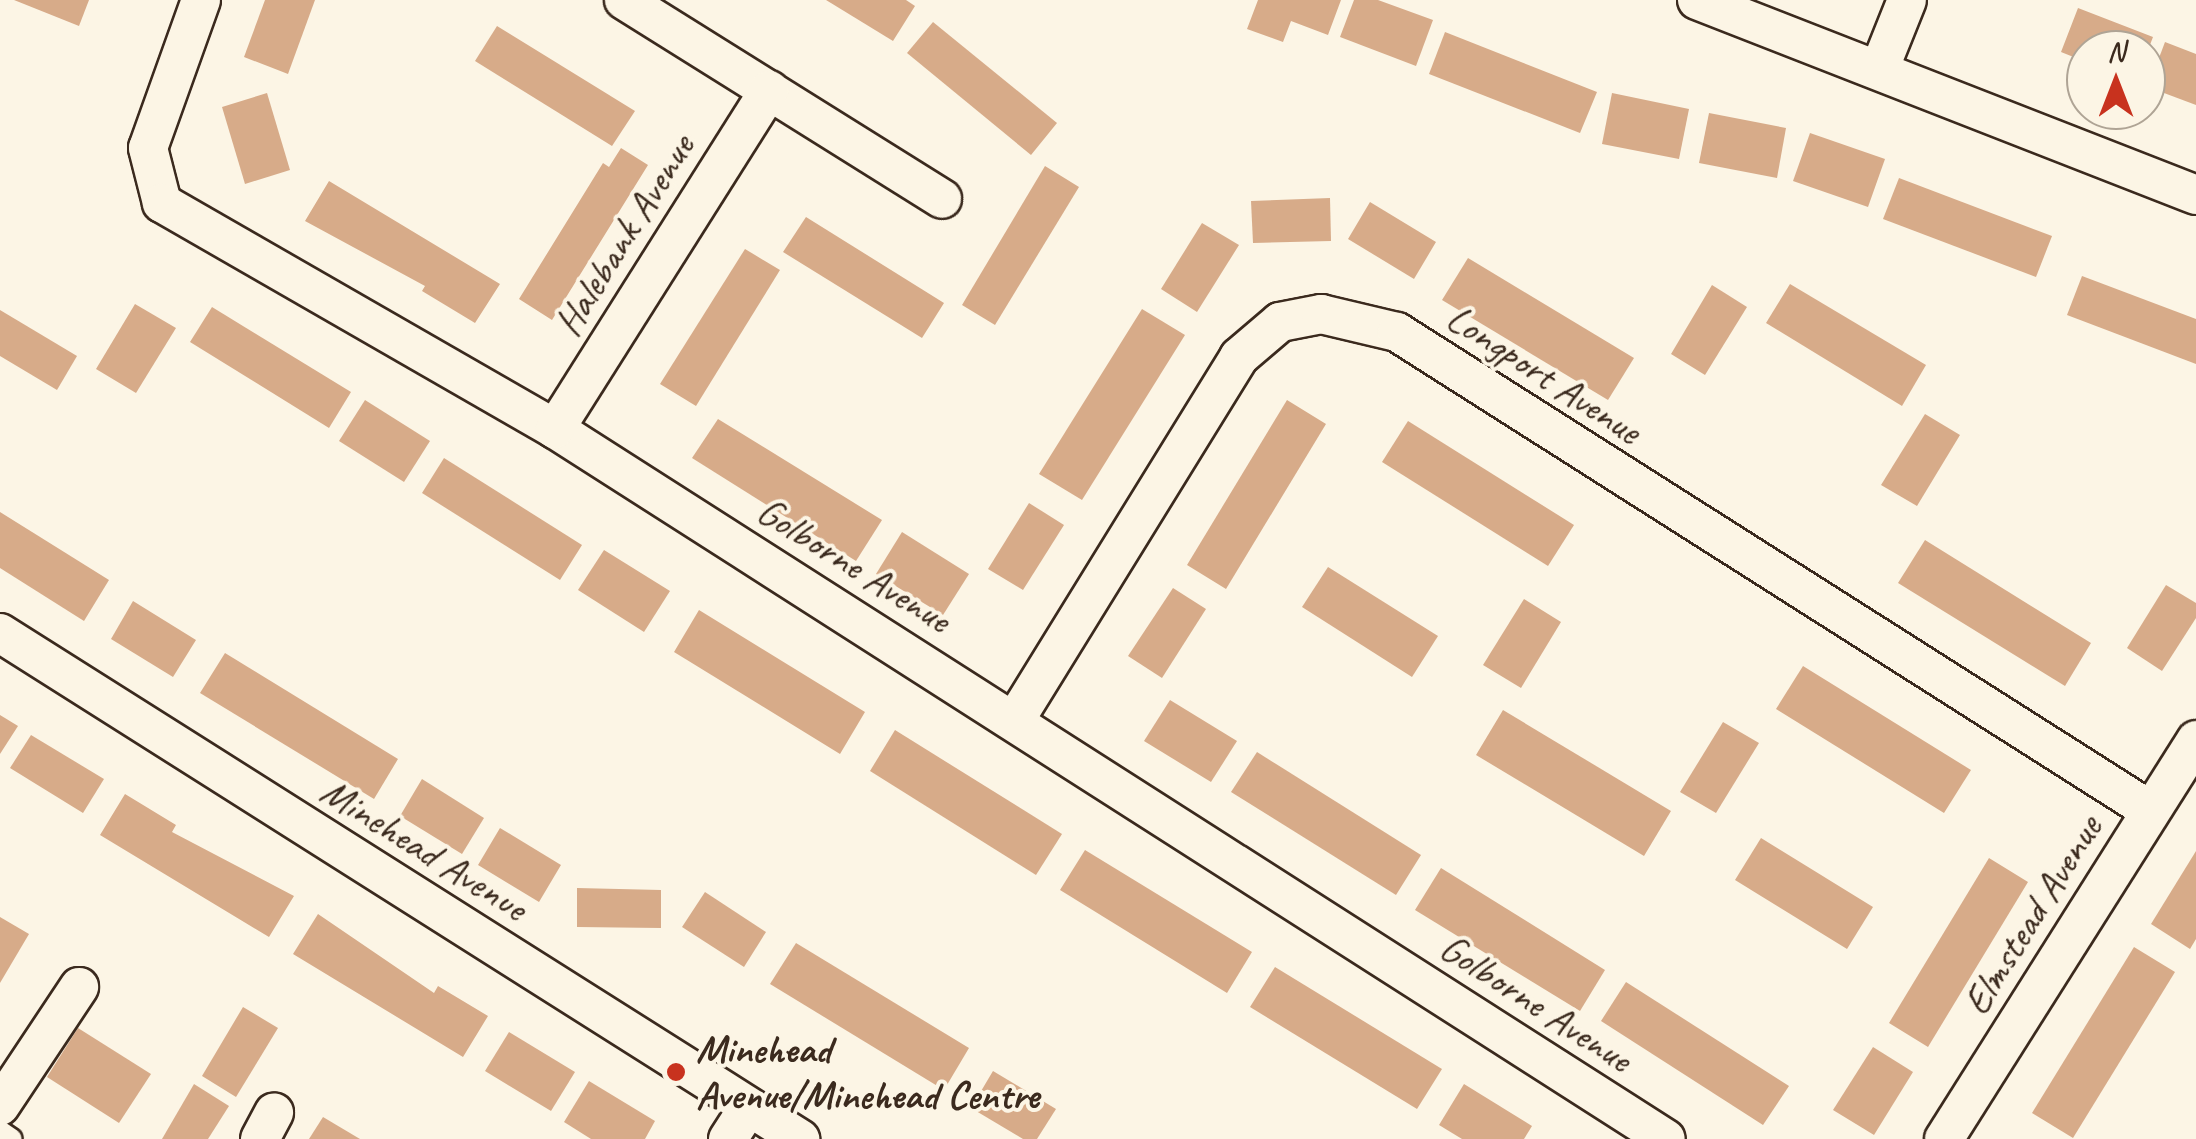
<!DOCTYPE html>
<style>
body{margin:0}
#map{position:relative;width:2196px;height:1139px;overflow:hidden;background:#fcf5e5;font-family:Caveat,sans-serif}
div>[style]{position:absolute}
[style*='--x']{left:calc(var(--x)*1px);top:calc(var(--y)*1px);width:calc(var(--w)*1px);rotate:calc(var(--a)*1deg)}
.building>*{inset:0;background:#d7ab89}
.roads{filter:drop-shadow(2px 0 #3b2a1e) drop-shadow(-2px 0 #3b2a1e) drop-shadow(0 2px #3b2a1e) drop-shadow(0 -2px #3b2a1e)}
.service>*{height:20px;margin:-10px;padding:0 10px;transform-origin:10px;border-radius:10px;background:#fcf5e5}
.minor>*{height:38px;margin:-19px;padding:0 19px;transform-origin:19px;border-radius:19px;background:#fcf5e5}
.dots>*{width:28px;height:28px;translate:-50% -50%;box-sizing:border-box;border:5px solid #fcf5e5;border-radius:50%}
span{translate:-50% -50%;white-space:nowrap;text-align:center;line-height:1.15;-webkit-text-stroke:8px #fcf5e5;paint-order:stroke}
.street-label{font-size:40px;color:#3b2a1e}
.poi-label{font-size:40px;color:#3b2a1e;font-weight:700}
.left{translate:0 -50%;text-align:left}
.north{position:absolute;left:2066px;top:30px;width:100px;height:100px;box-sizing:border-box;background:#fcf5e5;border:2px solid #afa495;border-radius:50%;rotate:0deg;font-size:28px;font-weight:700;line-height:40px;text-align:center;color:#3b2a1e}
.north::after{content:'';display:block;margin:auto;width:35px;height:45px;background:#c8321e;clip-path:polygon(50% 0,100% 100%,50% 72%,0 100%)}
</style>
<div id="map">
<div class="building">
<i style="clip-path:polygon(14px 0,89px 0,79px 26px)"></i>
<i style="clip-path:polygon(265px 0,315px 0,288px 74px,244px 57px)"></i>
<i style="clip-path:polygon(826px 0,906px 0,915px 6px,893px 41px)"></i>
<i style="clip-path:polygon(1258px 0,1341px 0,1328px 35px,1291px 21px,1283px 42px,1247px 29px)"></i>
<i style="clip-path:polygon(1354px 0,1378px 0,1433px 20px,1416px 66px,1340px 37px)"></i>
<i style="clip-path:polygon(2078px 8px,2153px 37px,2148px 50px,2086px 50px,2086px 62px,2061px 52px)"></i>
<i style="clip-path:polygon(933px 22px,1057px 123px,1031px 155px,907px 53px)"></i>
<i style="clip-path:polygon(497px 26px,635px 111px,612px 146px,475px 61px)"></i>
<i style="clip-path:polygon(1445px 32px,1597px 92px,1580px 133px,1429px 74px)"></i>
<i style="clip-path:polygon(2165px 42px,2196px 54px,2196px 105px,2148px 87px)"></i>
<i style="clip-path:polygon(267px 93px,290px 170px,245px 184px,222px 107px)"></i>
<i style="clip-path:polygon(1612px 93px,1689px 109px,1679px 159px,1602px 144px)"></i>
<i style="clip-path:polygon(1709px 113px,1786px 128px,1777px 178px,1699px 163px)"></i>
<i style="clip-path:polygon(1810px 133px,1885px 159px,1868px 207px,1793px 181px)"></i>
<i style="clip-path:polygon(621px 148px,648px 165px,552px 320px,519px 299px,603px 163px,609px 167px)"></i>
<i style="clip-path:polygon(1045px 166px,1079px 187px,995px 325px,962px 305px)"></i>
<i style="clip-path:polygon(1899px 178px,2052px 236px,2036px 277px,1883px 219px)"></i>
<i style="clip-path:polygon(329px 181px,500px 284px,475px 323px,422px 291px,425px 286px,305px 221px)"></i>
<i style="clip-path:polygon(1330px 198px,1331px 241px,1253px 243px,1251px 201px)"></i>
<i style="clip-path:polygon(1370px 202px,1436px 242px,1414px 279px,1348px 239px)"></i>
<i style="clip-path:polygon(806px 217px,944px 303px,922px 338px,783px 252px)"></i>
<i style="clip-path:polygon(1202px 223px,1239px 245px,1197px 312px,1161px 289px)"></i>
<i style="clip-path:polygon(745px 249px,780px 270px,696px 406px,660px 384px)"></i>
<i style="clip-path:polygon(1468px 258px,1634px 358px,1608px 400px,1442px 300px)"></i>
<i style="clip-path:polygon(2082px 276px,2196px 319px,2196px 364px,2067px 315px)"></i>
<i style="clip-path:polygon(1790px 284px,1926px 365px,1902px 406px,1766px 323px)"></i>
<i style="clip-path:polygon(1712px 285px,1747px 307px,1705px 375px,1671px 354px)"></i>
<i style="clip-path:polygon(135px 304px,176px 328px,136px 393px,96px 369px)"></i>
<i style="clip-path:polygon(212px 307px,351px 392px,329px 428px,190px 342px)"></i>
<i style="clip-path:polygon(1142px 309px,1185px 335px,1082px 500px,1039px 474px)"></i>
<i style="clip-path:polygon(0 310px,77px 356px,57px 390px,0 356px)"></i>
<i style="clip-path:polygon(365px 400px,430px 441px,404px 482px,339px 441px)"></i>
<i style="clip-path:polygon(1287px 400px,1326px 424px,1226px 589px,1187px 565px)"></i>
<i style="clip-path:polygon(1925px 414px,1960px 435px,1917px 506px,1881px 485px)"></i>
<i style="clip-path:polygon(718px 419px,882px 520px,856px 561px,692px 458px)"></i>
<i style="clip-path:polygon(1408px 421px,1574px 525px,1548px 566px,1382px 462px)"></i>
<i style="clip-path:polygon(444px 458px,582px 545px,560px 580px,422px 493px)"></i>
<i style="clip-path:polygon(1029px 503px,1064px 525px,1023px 590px,988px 569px)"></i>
<i style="clip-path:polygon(0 512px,109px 580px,84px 621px,0 568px)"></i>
<i style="clip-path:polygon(902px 532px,969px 574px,943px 615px,876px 574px)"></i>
<i style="clip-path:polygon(1925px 540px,2091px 643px,2065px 686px,1898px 583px)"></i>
<i style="clip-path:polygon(604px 550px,670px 591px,644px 632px,578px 590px)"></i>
<i style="clip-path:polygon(1328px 567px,1438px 636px,1412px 677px,1302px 607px)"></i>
<i style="clip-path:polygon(2166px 585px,2196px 603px,2196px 618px,2162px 671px,2127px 648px)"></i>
<i style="clip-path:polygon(1173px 588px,1206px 609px,1162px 678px,1128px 656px)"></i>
<i style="clip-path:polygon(1524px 599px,1561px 622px,1521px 688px,1483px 665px)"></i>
<i style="clip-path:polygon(133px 601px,196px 640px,173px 677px,111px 639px)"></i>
<i style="clip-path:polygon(699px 610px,865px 712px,840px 754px,674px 652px)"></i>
<i style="clip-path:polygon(225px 653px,398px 759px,374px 799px,200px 693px)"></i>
<i style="clip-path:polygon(1803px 666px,1971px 770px,1944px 813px,1776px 709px)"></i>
<i style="clip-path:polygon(1170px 700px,1237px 741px,1211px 782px,1144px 741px)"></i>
<i style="clip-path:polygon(1503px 710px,1671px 811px,1644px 856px,1476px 755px)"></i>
<i style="clip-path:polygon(0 715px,18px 726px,0 754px)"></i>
<i style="clip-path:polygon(1723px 722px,1759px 743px,1716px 813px,1680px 792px)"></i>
<i style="clip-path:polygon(895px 730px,1062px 834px,1036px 875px,870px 771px)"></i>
<i style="clip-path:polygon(31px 735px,104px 779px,83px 813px,10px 768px)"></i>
<i style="clip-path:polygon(1257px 752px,1421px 855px,1396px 895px,1231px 792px)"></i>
<i style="clip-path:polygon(422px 779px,484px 818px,462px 854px,400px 816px)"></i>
<i style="clip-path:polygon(125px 794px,176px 825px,172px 832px,294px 896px,269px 937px,100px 835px)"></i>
<i style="clip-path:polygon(500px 828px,561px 865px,539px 902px,478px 865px)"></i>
<i style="clip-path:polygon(1761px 838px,1873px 907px,1847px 949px,1735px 880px)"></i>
<i style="clip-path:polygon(1085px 850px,1252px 952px,1227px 993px,1060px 890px)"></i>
<i style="clip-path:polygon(2196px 851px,2196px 939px,2190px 949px,2151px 924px)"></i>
<i style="clip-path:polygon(1989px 858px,2028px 882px,1928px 1047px,1889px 1023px)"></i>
<i style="clip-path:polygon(1441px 868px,1605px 970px,1580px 1011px,1415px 910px)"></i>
<i style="clip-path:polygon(577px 888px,661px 890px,661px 928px,577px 927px)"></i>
<i style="clip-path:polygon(705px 892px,766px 932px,744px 967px,682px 927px)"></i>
<i style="clip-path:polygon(318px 914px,434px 993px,438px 986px,488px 1016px,463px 1057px,293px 954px)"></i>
<i style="clip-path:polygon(0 917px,29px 934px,0 983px)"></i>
<i style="clip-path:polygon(796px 943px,969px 1048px,944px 1090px,770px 984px)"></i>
<i style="clip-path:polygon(2134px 947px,2175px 972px,2073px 1138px,2032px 1113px)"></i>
<i style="clip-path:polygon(1275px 967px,1442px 1069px,1417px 1109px,1250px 1007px)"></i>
<i style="clip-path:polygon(1626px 982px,1789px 1086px,1763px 1125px,1601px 1021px)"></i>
<i style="clip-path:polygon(243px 1007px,278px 1028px,236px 1097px,202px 1076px)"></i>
<i style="clip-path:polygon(78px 1028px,151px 1074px,119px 1123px,47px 1077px)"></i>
<i style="clip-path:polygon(509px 1032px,575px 1072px,551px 1111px,485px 1071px)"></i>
<i style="clip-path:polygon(1873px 1047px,1913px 1072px,1874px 1135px,1833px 1110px)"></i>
<i style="clip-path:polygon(993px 1071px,1056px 1109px,1037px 1139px,1023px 1139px,971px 1108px)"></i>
<i style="clip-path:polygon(589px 1081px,655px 1121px,645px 1139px,591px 1139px,564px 1122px)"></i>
<i style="clip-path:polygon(194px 1084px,229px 1106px,208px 1139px,162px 1139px)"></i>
<i style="clip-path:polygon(1464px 1084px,1532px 1126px,1524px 1139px,1462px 1139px,1439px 1125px)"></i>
<i style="clip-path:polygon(323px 1117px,360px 1139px,309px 1139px)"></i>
</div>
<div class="roads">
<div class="service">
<i style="--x:0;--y:1131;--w:14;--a:34"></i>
</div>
<div class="minor">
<i style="--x:201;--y:0;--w:157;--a:109.7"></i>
<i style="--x:148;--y:148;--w:57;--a:75.7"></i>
<i style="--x:162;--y:203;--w:453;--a:29.9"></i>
<i style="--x:555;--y:429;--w:1318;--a:32.58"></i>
<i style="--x:624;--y:0;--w:375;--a:32"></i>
<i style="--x:1697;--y:0;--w:536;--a:21.34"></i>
<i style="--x:1879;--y:70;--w:75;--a:-68.2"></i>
<i style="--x:555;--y:429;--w:401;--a:-57.7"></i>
<i style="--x:0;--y:633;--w:947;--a:32.31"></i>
<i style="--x:1015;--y:720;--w:427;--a:-58.3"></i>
<i style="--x:1239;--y:357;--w:54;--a:-40.5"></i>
<i style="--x:1280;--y:322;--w:42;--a:-11"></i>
<i style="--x:1321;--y:314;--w:78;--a:13.3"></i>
<i style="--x:1397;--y:332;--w:893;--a:32.43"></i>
<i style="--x:0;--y:1106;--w:143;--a:-56.4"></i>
<i style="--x:260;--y:1139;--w:30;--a:-62"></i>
<i style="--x:728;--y:1139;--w:37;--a:-57"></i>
<i style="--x:1944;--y:1139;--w:472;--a:-57.7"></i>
</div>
</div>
<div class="dots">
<i style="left:676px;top:1072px;background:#c8321e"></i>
</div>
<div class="street-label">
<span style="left:624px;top:235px;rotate:-58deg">Halebank Avenue</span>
<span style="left:1544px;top:374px;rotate:33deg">Longport Avenue</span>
<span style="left:854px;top:565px;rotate:32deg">Golborne Avenue</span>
<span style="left:424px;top:849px;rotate:32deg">Minehead Avenue</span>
<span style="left:2032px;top:915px;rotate:-58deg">Elmstead Avenue</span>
<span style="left:1536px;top:1003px;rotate:33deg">Golborne Avenue</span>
</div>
<div class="poi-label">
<span class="left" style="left:696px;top:1072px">Minehead<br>Avenue/Minehead Centre</span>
</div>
<div class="north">N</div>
</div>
